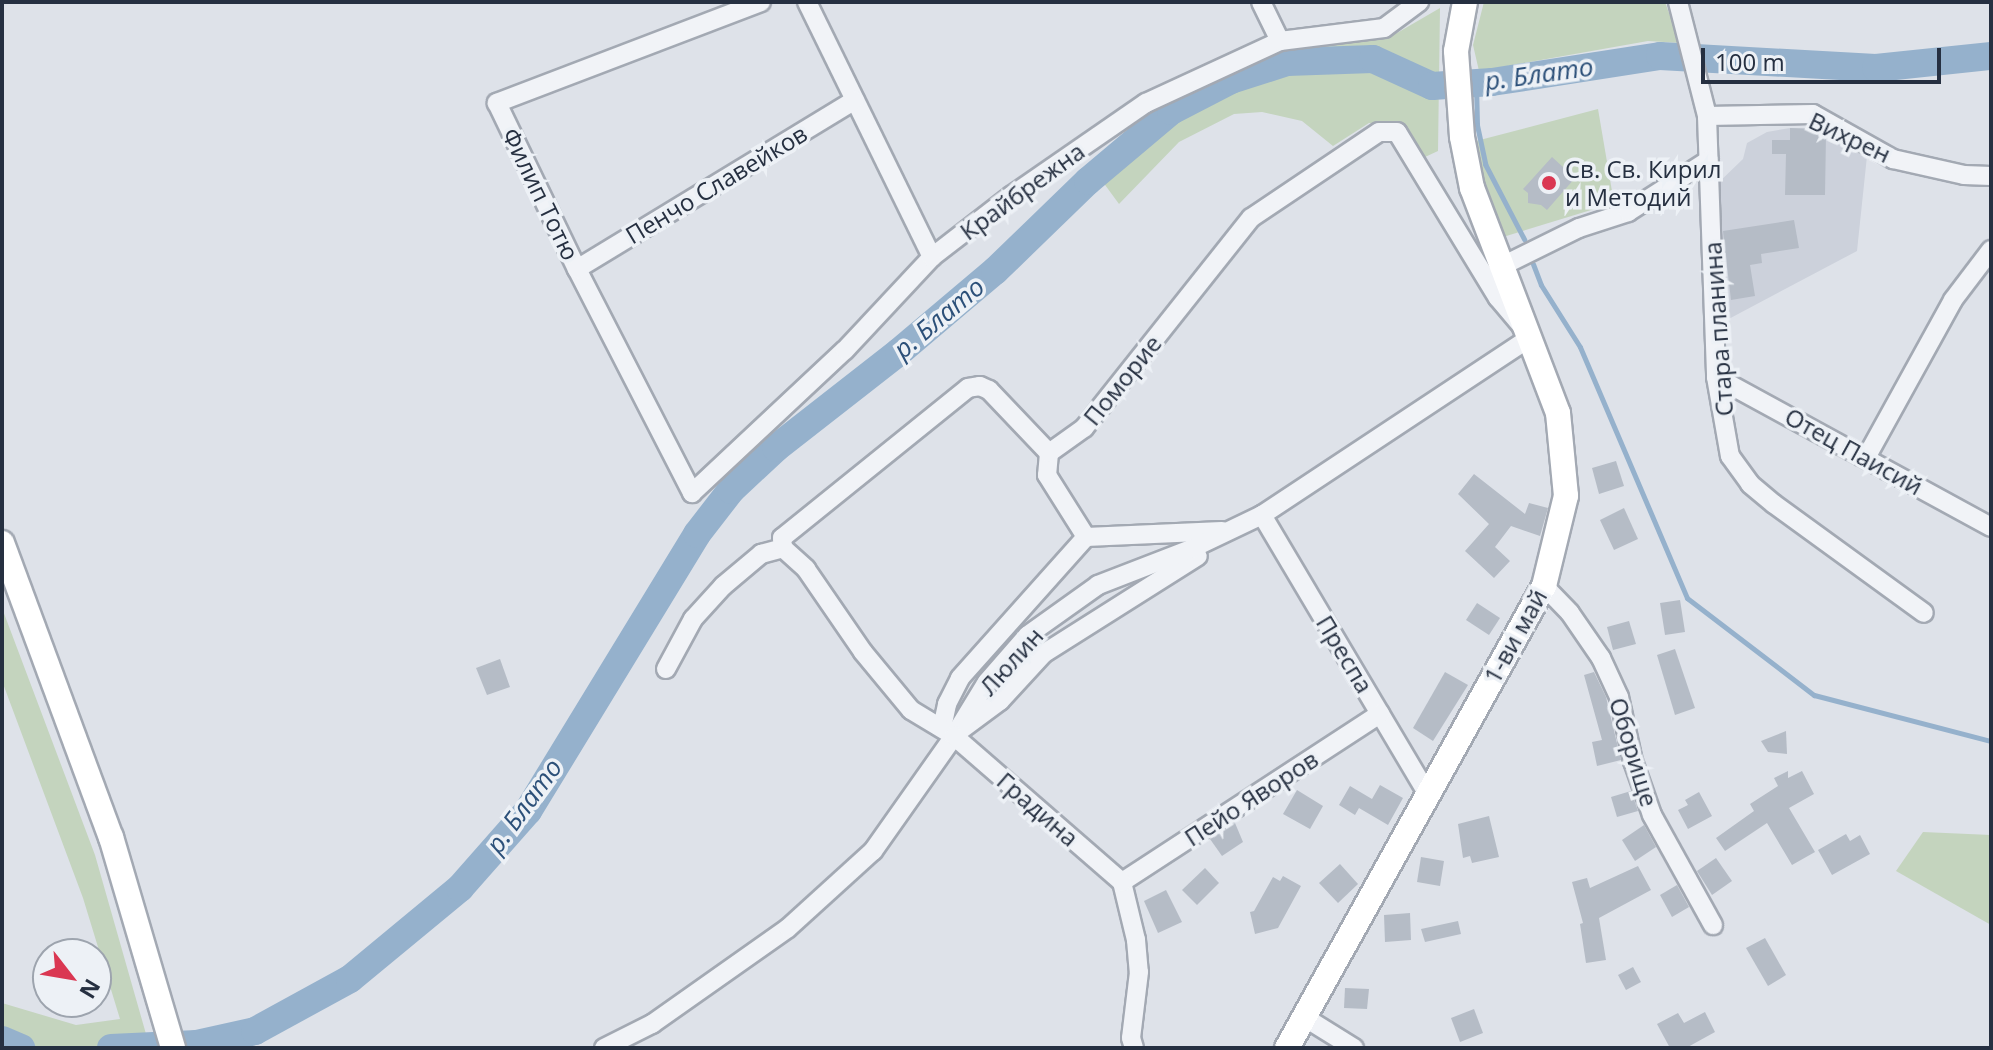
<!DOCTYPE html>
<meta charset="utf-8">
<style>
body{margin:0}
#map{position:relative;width:1993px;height:1050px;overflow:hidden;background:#dee2e9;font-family:"Open Sans",sans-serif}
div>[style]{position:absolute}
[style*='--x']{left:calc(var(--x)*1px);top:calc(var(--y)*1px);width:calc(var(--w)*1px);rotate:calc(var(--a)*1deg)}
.built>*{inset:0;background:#ccd1db}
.green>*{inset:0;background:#c4d4be}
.stream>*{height:5px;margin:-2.5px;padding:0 2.5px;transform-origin:2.5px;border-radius:2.5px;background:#95b1cc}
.river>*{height:28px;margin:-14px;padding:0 14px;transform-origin:14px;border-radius:14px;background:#95b1cc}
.building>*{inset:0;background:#b5bcc6}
.roads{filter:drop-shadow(2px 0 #a3a9b3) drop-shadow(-2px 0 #a3a9b3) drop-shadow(0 2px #a3a9b3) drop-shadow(0 -2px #a3a9b3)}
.street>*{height:18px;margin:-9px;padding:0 9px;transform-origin:9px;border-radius:9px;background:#f1f3f7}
.secondary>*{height:24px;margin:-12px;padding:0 12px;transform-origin:12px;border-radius:12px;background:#fff}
.dots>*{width:22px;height:22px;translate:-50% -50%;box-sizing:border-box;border:4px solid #edf1f6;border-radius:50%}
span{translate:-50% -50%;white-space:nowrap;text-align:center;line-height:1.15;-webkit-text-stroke:7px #edf1f6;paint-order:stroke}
.street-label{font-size:24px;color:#263041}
.poi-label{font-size:24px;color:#263041}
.left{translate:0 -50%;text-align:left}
.water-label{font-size:26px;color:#2c5079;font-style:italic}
.frame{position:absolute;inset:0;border:4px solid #263041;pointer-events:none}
.north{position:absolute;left:32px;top:938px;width:80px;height:80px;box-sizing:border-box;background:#edf1f6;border:2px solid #9da4ae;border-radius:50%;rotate:121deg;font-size:22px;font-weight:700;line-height:32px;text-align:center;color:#263041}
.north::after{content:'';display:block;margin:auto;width:28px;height:36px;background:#da3752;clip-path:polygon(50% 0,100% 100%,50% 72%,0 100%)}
.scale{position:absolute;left:1701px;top:48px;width:240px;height:36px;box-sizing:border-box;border:4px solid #263041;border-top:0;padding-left:10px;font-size:24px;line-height:28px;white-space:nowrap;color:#263041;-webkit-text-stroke:6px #edf1f6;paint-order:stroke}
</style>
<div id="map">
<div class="built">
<i style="clip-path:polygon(1790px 128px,1826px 129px,1867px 156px,1857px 251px,1723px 322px,1715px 186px,1743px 159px,1747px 143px,1767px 132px)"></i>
</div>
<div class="green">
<i style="clip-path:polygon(1484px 2px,1665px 2px,1680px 43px,1648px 41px,1479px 71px,1473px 45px)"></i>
<i style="clip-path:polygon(1440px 8px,1438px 151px,1425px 157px,1403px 125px,1369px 123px,1333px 146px,1302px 121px,1262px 112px,1234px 114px,1179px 142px,1119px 204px,1089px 163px,1164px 103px,1273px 56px,1397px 33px)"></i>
<i style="clip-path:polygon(1598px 109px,1614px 203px,1503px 237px,1480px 170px,1476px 141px)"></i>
<i style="clip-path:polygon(2px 608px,95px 855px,150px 1048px,2px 1048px,2px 1003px,76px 1025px,120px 1019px,83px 898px,2px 681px)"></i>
<i style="clip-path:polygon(1923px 832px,1991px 835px,1991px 925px,1896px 871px)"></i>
</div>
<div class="stream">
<i style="--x:1476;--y:83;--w:42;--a:88.6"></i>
<i style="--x:1477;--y:125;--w:40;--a:78"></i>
<i style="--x:1485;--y:164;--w:85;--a:62.5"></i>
<i style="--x:1533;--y:264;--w:22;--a:69"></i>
<i style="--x:1541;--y:285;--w:73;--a:57.8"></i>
<i style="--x:1580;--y:347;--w:273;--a:66.9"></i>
<i style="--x:1687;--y:598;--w:160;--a:37.4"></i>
<i style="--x:1814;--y:695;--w:183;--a:14.6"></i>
</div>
<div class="river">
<i style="--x:2;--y:1040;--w:21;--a:23"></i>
<i style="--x:111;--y:1048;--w:86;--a:-2.7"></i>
<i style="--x:197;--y:1044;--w:59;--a:-12.6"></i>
<i style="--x:255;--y:1031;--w:108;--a:-28.7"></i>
<i style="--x:350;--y:979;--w:143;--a:-39.6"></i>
<i style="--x:460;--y:888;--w:103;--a:-48.6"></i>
<i style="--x:528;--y:811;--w:324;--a:-58.6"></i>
<i style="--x:697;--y:534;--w:56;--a:-52.3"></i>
<i style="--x:731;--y:490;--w:62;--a:-43"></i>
<i style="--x:776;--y:448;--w:156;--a:-38"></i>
<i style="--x:899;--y:352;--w:126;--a:-40.2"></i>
<i style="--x:995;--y:271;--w:129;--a:-44.1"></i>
<i style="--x:1088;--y:181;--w:109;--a:-40.1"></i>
<i style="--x:1171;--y:111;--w:68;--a:-27.3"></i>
<i style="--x:1231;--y:80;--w:59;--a:-17.8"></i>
<i style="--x:1287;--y:62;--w:86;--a:-2"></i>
<i style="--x:1373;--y:59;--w:65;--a:24.6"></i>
<i style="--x:1432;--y:86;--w:60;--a:-3.8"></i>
<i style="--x:1492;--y:82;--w:170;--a:-8.8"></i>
<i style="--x:1660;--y:56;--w:216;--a:3.2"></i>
<i style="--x:1876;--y:68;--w:116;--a:-6"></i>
</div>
<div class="building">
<i style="clip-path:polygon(1790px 128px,1815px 129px,1826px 135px,1825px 195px,1785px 195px,1786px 154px,1772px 154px,1772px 140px,1790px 140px)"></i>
<i style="clip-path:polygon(1552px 157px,1575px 178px,1547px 210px,1541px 205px,1528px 203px,1528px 193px,1523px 189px)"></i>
<i style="clip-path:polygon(1794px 220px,1799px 248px,1761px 254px,1762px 263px,1750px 265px,1755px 296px,1731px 300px,1723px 231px)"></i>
<i style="clip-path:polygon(1616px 461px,1624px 486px,1599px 494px,1592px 468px)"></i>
<i style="clip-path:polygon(1474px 474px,1525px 514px,1529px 503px,1548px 508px,1540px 536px,1511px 526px,1495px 547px,1510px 561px,1494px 578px,1465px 551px,1489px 524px,1458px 494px)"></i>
<i style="clip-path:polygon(1624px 508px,1638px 539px,1614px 550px,1600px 520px)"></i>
<i style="clip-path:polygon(1680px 600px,1685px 632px,1665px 635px,1660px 603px)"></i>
<i style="clip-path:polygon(1477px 603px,1500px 618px,1489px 635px,1466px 620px)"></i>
<i style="clip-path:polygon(1629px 621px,1636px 644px,1613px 650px,1607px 627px)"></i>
<i style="clip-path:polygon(1675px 649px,1695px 708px,1675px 715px,1657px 655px)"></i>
<i style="clip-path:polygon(500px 659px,510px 687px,487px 695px,476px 668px)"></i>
<i style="clip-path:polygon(1445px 672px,1468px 685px,1433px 741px,1413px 728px)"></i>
<i style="clip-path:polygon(1594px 672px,1606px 697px,1621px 760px,1597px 766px,1592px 742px,1602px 740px,1584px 675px)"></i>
<i style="clip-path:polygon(1786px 731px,1787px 754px,1768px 752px,1761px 741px)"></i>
<i style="clip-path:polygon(1788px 771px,1788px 778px,1802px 771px,1814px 794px,1789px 808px,1815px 852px,1792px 865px,1767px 823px,1725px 851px,1716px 838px,1754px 811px,1750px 804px,1778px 786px,1774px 778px)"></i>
<i style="clip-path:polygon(1380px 785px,1403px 798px,1388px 825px,1359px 808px,1355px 815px,1339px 805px,1350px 786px,1372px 799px)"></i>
<i style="clip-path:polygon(1297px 790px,1323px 806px,1310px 829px,1283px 814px)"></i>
<i style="clip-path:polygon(1631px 791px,1638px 811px,1617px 817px,1611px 797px)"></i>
<i style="clip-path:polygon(1699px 792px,1712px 816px,1688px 829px,1678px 810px,1688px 805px,1685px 800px)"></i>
<i style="clip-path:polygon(1489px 816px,1499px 857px,1472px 863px,1470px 856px,1463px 858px,1458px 824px)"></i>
<i style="clip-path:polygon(1235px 823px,1243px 842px,1222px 856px,1210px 839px)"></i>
<i style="clip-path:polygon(1644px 825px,1656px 847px,1635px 861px,1622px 840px)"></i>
<i style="clip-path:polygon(1846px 834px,1850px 841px,1860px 835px,1870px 854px,1832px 875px,1818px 850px)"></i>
<i style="clip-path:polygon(1421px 857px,1444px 861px,1440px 886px,1417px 882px)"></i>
<i style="clip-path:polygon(1716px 858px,1732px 881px,1712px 895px,1697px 871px)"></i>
<i style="clip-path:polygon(1340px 864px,1358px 884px,1338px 903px,1319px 883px)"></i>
<i style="clip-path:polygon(1638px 866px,1651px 890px,1599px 918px,1606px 960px,1586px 963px,1580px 924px,1583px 923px,1572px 882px,1587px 878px,1590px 888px)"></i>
<i style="clip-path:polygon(1205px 868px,1219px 883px,1197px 905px,1182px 890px)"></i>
<i style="clip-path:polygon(1283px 876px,1301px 886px,1278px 928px,1255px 934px,1250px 912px,1254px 911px,1273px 877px,1280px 881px)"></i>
<i style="clip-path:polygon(1677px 885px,1689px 907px,1672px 917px,1660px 895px)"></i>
<i style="clip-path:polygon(1166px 890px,1182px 922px,1158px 933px,1144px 901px)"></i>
<i style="clip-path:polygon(1410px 913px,1411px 940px,1385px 942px,1384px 915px)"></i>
<i style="clip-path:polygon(1458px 921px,1461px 934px,1425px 942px,1421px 929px)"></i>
<i style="clip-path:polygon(1765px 938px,1786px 975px,1768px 986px,1746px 948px)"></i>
<i style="clip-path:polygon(1633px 967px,1641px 982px,1626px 990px,1618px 975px)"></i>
<i style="clip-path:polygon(1345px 988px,1369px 989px,1367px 1009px,1344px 1008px)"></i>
<i style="clip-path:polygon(1474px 1009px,1483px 1033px,1460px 1042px,1451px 1018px)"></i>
<i style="clip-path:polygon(1705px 1012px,1715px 1032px,1686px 1048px,1670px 1048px,1657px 1024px,1678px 1013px,1684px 1023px)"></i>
</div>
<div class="roads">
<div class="street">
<i style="--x:761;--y:2;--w:283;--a:159.1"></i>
<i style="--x:497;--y:103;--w:184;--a:64.3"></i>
<i style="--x:577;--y:269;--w:252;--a:62.8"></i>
<i style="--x:692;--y:493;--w:209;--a:-43.1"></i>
<i style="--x:845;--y:350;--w:127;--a:-46.9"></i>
<i style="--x:932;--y:257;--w:100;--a:-37.7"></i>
<i style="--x:1011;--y:196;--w:164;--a:-34.6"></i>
<i style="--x:1146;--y:103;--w:148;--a:-24.8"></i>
<i style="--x:1280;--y:41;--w:105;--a:-7.1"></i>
<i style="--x:1384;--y:28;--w:44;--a:-36.6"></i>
<i style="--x:807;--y:2;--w:284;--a:63.9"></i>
<i style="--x:1261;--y:2;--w:43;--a:64"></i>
<i style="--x:1678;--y:2;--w:118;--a:75.7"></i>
<i style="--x:1707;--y:116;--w:261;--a:88"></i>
<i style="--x:1716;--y:377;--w:80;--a:80"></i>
<i style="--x:1730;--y:456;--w:34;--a:54"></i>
<i style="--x:1750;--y:484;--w:31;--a:40"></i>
<i style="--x:1774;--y:504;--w:185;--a:36"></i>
<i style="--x:1707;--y:116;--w:106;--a:-1.1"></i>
<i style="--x:1813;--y:114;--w:92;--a:29.4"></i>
<i style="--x:1893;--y:159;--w:73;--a:12.7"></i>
<i style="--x:1964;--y:175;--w:27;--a:2"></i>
<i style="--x:1500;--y:267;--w:88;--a:-26.3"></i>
<i style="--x:1579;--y:228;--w:52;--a:-18.1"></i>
<i style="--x:1628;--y:212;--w:96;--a:-32.7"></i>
<i style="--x:577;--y:269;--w:325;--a:-31.3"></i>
<i style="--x:1716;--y:377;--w:313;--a:28.6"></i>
<i style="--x:1049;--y:453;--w:22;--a:95"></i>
<i style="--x:1047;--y:475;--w:73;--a:57.8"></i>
<i style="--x:1867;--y:456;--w:178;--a:-61.1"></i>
<i style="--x:1953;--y:300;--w:63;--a:-52.8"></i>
<i style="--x:1262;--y:515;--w:323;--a:59.3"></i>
<i style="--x:1544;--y:586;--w:37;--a:46"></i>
<i style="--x:1570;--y:613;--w:55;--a:55.4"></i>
<i style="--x:1601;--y:658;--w:43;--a:65.2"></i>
<i style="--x:1619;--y:697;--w:66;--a:77.7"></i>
<i style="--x:1633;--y:761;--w:57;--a:70.6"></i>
<i style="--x:1652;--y:815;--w:126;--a:61"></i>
<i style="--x:666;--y:669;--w:57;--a:-61.6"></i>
<i style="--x:693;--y:619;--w:45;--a:-47.7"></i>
<i style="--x:723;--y:586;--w:50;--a:-40.1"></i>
<i style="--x:761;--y:554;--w:23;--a:-15"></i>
<i style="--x:942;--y:728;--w:25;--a:-78"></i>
<i style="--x:947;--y:704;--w:29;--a:-63"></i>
<i style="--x:960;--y:678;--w:189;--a:-48.2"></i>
<i style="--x:1086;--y:537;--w:136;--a:-2.5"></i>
<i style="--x:962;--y:729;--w:47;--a:-36.4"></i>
<i style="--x:1000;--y:701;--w:64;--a:-47.5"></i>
<i style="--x:1043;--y:654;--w:183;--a:-32.3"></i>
<i style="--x:1122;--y:882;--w:308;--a:-33.1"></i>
<i style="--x:1122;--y:882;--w:60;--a:76.4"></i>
<i style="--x:1136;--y:940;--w:32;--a:85"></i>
<i style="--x:1139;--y:972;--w:66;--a:96.9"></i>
<i style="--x:1131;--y:1038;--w:10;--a:73"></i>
<i style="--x:1304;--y:1017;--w:59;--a:31.8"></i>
<i style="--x:604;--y:1048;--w:54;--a:-26.6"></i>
<i style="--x:652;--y:1024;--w:166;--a:-35.2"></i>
<i style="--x:788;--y:928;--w:115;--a:-42.2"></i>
<i style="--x:873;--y:851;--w:141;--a:-54.8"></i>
<i style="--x:954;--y:736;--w:63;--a:-58.6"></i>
<i style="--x:987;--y:682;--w:62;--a:-48.9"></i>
<i style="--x:1028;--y:635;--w:86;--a:-35.5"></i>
<i style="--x:1098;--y:585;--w:100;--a:-21.2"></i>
<i style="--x:1191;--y:549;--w:79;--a:-25.6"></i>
<i style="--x:1262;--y:515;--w:323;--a:-33.5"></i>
<i style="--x:1531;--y:337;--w:51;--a:-130.2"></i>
<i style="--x:1498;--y:298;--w:194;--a:-121.3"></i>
<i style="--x:1397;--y:132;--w:18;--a:180"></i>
<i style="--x:1379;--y:132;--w:154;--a:146.1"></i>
<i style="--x:1251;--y:218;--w:268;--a:128.5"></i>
<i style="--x:1084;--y:428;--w:43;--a:144.5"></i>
<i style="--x:1049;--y:453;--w:87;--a:-133.6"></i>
<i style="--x:989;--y:390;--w:10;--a:-156"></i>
<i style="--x:980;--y:386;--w:12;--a:171"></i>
<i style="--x:968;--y:388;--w:239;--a:141.1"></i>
<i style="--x:782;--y:538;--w:10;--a:84"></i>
<i style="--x:783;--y:548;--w:31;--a:42"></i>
<i style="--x:806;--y:569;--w:101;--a:55.5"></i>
<i style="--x:863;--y:652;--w:75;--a:50.4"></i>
<i style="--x:911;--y:710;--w:50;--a:31.2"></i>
<i style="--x:954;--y:736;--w:223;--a:41"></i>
</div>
<div class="secondary">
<i style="--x:2;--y:543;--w:314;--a:69.7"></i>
<i style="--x:111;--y:837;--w:220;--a:73.6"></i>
<i style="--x:1287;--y:1048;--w:529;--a:-60.91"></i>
<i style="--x:1544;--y:586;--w:93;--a:-76.3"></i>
<i style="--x:1566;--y:496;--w:83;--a:-95.5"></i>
<i style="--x:1558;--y:413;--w:241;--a:-110.9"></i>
<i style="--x:1472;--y:188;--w:52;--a:-101.1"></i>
<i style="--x:1462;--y:137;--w:86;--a:-94"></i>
<i style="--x:1456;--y:51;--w:50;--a:-79.6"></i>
</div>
</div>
<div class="dots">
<i style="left:1549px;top:183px;background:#da3752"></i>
</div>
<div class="street-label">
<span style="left:1850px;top:137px;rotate:25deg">Вихрен</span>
<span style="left:716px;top:184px;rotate:-31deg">Пенчо Славейков</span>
<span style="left:1022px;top:191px;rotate:-36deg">Крайбрежна</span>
<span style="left:541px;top:194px;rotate:64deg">Филип Тотю</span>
<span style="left:1718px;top:329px;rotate:-94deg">Стара планина</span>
<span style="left:1122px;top:380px;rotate:-51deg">Поморие</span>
<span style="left:1854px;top:451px;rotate:29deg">Отец Паисий</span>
<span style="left:1515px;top:636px;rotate:-61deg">1-ви май</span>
<span style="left:1345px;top:654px;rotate:59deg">Преспа</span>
<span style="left:1011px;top:661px;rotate:-48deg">Люлин</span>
<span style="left:1634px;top:752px;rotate:73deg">Оборище</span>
<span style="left:1251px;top:798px;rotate:-33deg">Пейо Яворов</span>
<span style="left:1038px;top:809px;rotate:41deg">Градина</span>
</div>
<div class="poi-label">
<span class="left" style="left:1565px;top:183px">Св. Св. Кирил<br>и Методий</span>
</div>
<div class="water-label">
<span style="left:1539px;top:74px;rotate:-8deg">р. Блато</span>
<span style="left:939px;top:318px;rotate:-40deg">р. Блато</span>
<span style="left:524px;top:806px;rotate:-54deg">р. Блато</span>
</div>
<div class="frame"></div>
<div class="north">N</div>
<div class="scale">100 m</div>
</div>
